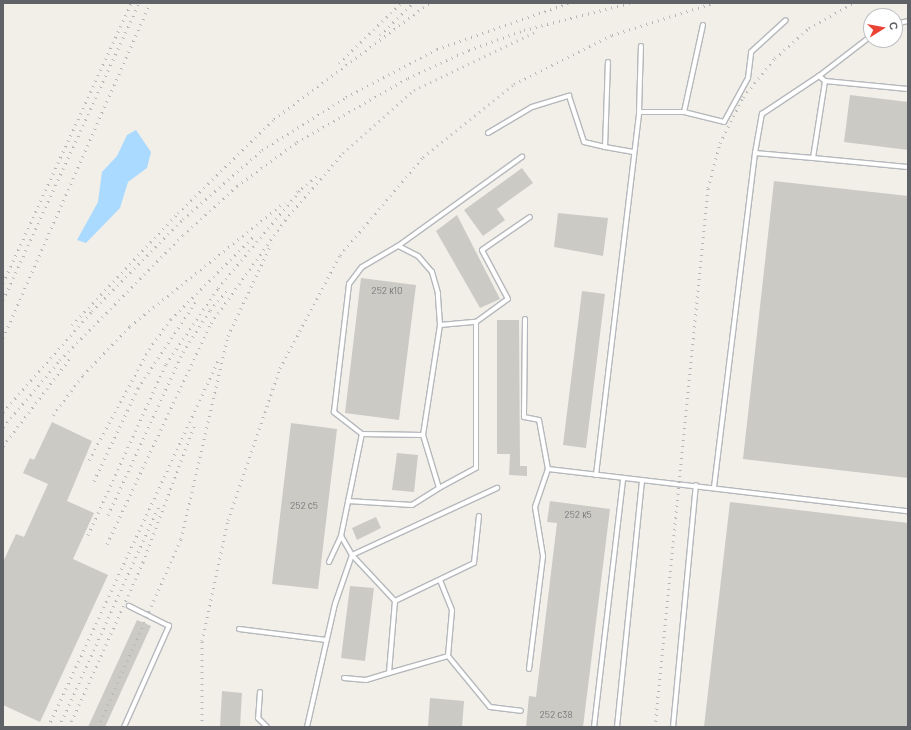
<!DOCTYPE html>
<meta charset="utf-8">
<style>
body{margin:0}
#map{position:relative;width:911px;height:730px;overflow:hidden;background:#f1efe8;font-family:Barlow,sans-serif}
div>[style]{position:absolute}
[style*='--x']{left:calc(var(--x)*1px);top:calc(var(--y)*1px);width:calc(var(--w)*1px);rotate:calc(var(--a)*1deg)}
.water>*{inset:0;background:#aadaff}
.building>*{inset:0;background:#cccac5}
.roads{filter:drop-shadow(1px 0 #b5b8bc) drop-shadow(-1px 0 #b5b8bc) drop-shadow(0 1px #b5b8bc) drop-shadow(0 -1px #b5b8bc)}
.service>*{height:4px;margin:-2px;padding:0 2px;transform-origin:2px;border-radius:2px;background:#fff}
.rail>*{height:3px;margin-top:-1.5px;transform-origin:0;background:repeating-linear-gradient(90deg,#b6b7b8 0 1px,transparent 0 6px)}
span{translate:-50% -50%;white-space:nowrap;text-align:center;line-height:1.15;-webkit-text-stroke:3.5px #fff;paint-order:stroke}
.number-label{font-size:10px;color:#7a7d7f}
.number-label span{-webkit-text-stroke-width:0}
.frame{position:absolute;inset:0;border:4px solid #5f6368;pointer-events:none}
.north{position:absolute;left:863px;top:8px;width:40px;height:40px;box-sizing:border-box;background:#fff;border:1px solid #bfc1c3;border-radius:50%;rotate:79deg;font-size:11px;font-weight:700;line-height:16px;text-align:center;color:#5f6368}
.north::after{content:'';display:block;margin:auto;width:14px;height:18px;background:#ea4335;clip-path:polygon(50% 0,100% 100%,50% 72%,0 100%)}
</style>
<div id="map">
<div class="water">
<i style="clip-path:polygon(136px 130px,151px 152px,147px 168px,128px 182px,120px 208px,86px 243px,77px 240px,98px 202px,102px 172px,117px 156px,127px 135px)"></i>
</div>
<div class="building">
<i style="clip-path:polygon(850px 95px,908px 102px,908px 150px,844px 142px)"></i>
<i style="clip-path:polygon(522px 168px,533px 183px,497px 209px,505px 220px,483px 236px,464px 210px)"></i>
<i style="clip-path:polygon(774px 181px,908px 196px,908px 478px,743px 459px)"></i>
<i style="clip-path:polygon(558px 213px,608px 218px,603px 256px,554px 247px)"></i>
<i style="clip-path:polygon(457px 215px,500px 299px,480px 308px,436px 231px)"></i>
<i style="clip-path:polygon(361px 278px,416px 285px,399px 420px,345px 413px)"></i>
<i style="clip-path:polygon(582px 291px,605px 294px,586px 448px,563px 445px)"></i>
<i style="clip-path:polygon(497px 320px,519px 320px,520px 466px,527px 466px,527px 476px,509px 475px,510px 454px,497px 454px)"></i>
<i style="clip-path:polygon(52px 422px,92px 441px,67px 501px,94px 513px,73px 559px,108px 575px,40px 722px,3px 705px,3px 562px,16px 534px,24px 537px,48px 484px,23px 473px,30px 458px,34px 460px)"></i>
<i style="clip-path:polygon(291px 423px,337px 429px,318px 589px,272px 584px)"></i>
<i style="clip-path:polygon(397px 453px,418px 455px,414px 492px,392px 490px)"></i>
<i style="clip-path:polygon(550px 501px,610px 509px,583px 727px,526px 727px,529px 696px,536px 697px,557px 523px,547px 522px)"></i>
<i style="clip-path:polygon(730px 502px,908px 523px,908px 727px,704px 727px)"></i>
<i style="clip-path:polygon(376px 517px,381px 528px,357px 540px,352px 528px)"></i>
<i style="clip-path:polygon(350px 586px,374px 588px,365px 661px,341px 658px)"></i>
<i style="clip-path:polygon(137px 620px,151px 626px,105px 727px,88px 727px)"></i>
<i style="clip-path:polygon(222px 691px,242px 693px,240px 727px,220px 727px)"></i>
<i style="clip-path:polygon(430px 698px,464px 701px,462px 727px,428px 727px)"></i>
</div>
<div class="roads">
<div class="service">
<i style="--x:895;--y:24;--w:13;--a:-13"></i>
<i style="--x:825;--y:81;--w:83;--a:5.5"></i>
<i style="--x:639;--y:112;--w:45;--a:0"></i>
<i style="--x:684;--y:112;--w:41;--a:14"></i>
<i style="--x:724;--y:122;--w:50;--a:-61.4"></i>
<i style="--x:748;--y:78;--w:26;--a:-83"></i>
<i style="--x:751;--y:52;--w:47;--a:-42.4"></i>
<i style="--x:684;--y:112;--w:89;--a:-77.7"></i>
<i style="--x:488;--y:133;--w:51;--a:-30.6"></i>
<i style="--x:532;--y:107;--w:39;--a:-17"></i>
<i style="--x:569;--y:96;--w:48;--a:71.9"></i>
<i style="--x:584;--y:142;--w:22;--a:13"></i>
<i style="--x:605;--y:147;--w:85;--a:-88"></i>
<i style="--x:605;--y:147;--w:29;--a:10"></i>
<i style="--x:755;--y:153;--w:40;--a:-80"></i>
<i style="--x:762;--y:114;--w:69;--a:-33.7"></i>
<i style="--x:813;--y:158;--w:95;--a:5.4"></i>
<i style="--x:525;--y:319;--w:98;--a:90.6"></i>
<i style="--x:524;--y:417;--w:15;--a:11"></i>
<i style="--x:539;--y:420;--w:50;--a:79.6"></i>
<i style="--x:548;--y:469;--w:362;--a:6.7"></i>
<i style="--x:440;--y:325;--w:32;--a:-94"></i>
<i style="--x:438;--y:293;--w:22;--a:-106"></i>
<i style="--x:432;--y:272;--w:21;--a:-131"></i>
<i style="--x:418;--y:256;--w:22;--a:-153"></i>
<i style="--x:398;--y:246;--w:153;--a:-35.7"></i>
<i style="--x:362;--y:434;--w:36;--a:-142"></i>
<i style="--x:334;--y:412;--w:129;--a:-83.3"></i>
<i style="--x:349;--y:284;--w:21;--a:-53"></i>
<i style="--x:362;--y:267;--w:42;--a:-30.3"></i>
<i style="--x:596;--y:475;--w:366;--a:-83.2"></i>
<i style="--x:639;--y:112;--w:66;--a:-88.3"></i>
<i style="--x:714;--y:487;--w:337;--a:-83"></i>
<i style="--x:755;--y:153;--w:58;--a:4.9"></i>
<i style="--x:813;--y:158;--w:78;--a:-81.1"></i>
<i style="--x:825;--y:81;--w:8;--a:-140"></i>
<i style="--x:819;--y:76;--w:66;--a:-37.6"></i>
<i style="--x:439;--y:488;--w:42;--a:-28.4"></i>
<i style="--x:476;--y:468;--w:146;--a:-90"></i>
<i style="--x:348;--y:501;--w:64;--a:3.6"></i>
<i style="--x:412;--y:505;--w:32;--a:-32"></i>
<i style="--x:439;--y:488;--w:55;--a:-106.8"></i>
<i style="--x:479;--y:516;--w:47;--a:96.1"></i>
<i style="--x:474;--y:563;--w:88;--a:154.3"></i>
<i style="--x:395;--y:601;--w:63;--a:-133.1"></i>
<i style="--x:352;--y:555;--w:22;--a:-120"></i>
<i style="--x:341;--y:536;--w:104;--a:-78.4"></i>
<i style="--x:362;--y:434;--w:61;--a:0.9"></i>
<i style="--x:423;--y:435;--w:111;--a:-81.2"></i>
<i style="--x:440;--y:325;--w:36;--a:-5"></i>
<i style="--x:476;--y:322;--w:39;--a:-36"></i>
<i style="--x:508;--y:299;--w:55;--a:-118"></i>
<i style="--x:482;--y:250;--w:58;--a:-34.5"></i>
<i style="--x:329;--y:562;--w:29;--a:-65"></i>
<i style="--x:395;--y:601;--w:72;--a:94.8"></i>
<i style="--x:389;--y:673;--w:61;--a:-16.1"></i>
<i style="--x:448;--y:656;--w:46;--a:-85"></i>
<i style="--x:452;--y:610;--w:32;--a:-112"></i>
<i style="--x:239;--y:629;--w:88;--a:7.2"></i>
<i style="--x:448;--y:656;--w:66;--a:50.5"></i>
<i style="--x:490;--y:707;--w:31;--a:7"></i>
<i style="--x:529;--y:669;--w:114;--a:-82.9"></i>
<i style="--x:543;--y:556;--w:50;--a:-99.3"></i>
<i style="--x:535;--y:507;--w:40;--a:-71.1"></i>
<i style="--x:344;--y:678;--w:22;--a:5"></i>
<i style="--x:366;--y:680;--w:24;--a:-17"></i>
<i style="--x:260;--y:692;--w:26;--a:94"></i>
<i style="--x:258;--y:718;--w:13;--a:45"></i>
<i style="--x:124;--y:727;--w:111;--a:-66"></i>
<i style="--x:169;--y:626;--w:45;--a:-153.4"></i>
<i style="--x:307;--y:727;--w:126;--a:-77.2"></i>
<i style="--x:335;--y:604;--w:52;--a:-70.9"></i>
<i style="--x:352;--y:555;--w:160;--a:-24.8"></i>
<i style="--x:594;--y:727;--w:250;--a:-83.3"></i>
<i style="--x:617;--y:727;--w:247;--a:-84.2"></i>
<i style="--x:673;--y:727;--w:243;--a:-84.6"></i>
</div>
</div>
<div class="rail">
<i style="--x:380;--y:35;--w:46;--a:-44.1"></i>
<i style="--x:339;--y:63;--w:86;--a:-44.1"></i>
<i style="--x:297;--y:192;--w:28;--a:-39"></i>
<i style="--x:3;--y:283;--w:308;--a:-65.4"></i>
<i style="--x:3;--y:300;--w:327;--a:-65.4"></i>
<i style="--x:72;--y:325;--w:154;--a:-46.6"></i>
<i style="--x:178;--y:213;--w:134;--a:-44.4"></i>
<i style="--x:274;--y:119;--w:194;--a:-36.8"></i>
<i style="--x:3;--y:338;--w:366;--a:-66.3"></i>
<i style="--x:3;--y:412;--w:135;--a:-48.6"></i>
<i style="--x:92;--y:311;--w:129;--a:-45.3"></i>
<i style="--x:183;--y:219;--w:105;--a:-41.1"></i>
<i style="--x:262;--y:150;--w:99;--a:-32.2"></i>
<i style="--x:346;--y:97;--w:103;--a:-27.8"></i>
<i style="--x:437;--y:49;--w:139;--a:-19.3"></i>
<i style="--x:53;--y:415;--w:50;--a:-53.1"></i>
<i style="--x:83;--y:375;--w:68;--a:-46.2"></i>
<i style="--x:130;--y:326;--w:198;--a:-38.7"></i>
<i style="--x:3;--y:427;--w:88;--a:-49.6"></i>
<i style="--x:60;--y:360;--w:175;--a:-45.5"></i>
<i style="--x:183;--y:235;--w:73;--a:-42.2"></i>
<i style="--x:237;--y:186;--w:74;--a:-36.3"></i>
<i style="--x:297;--y:142;--w:128;--a:-30"></i>
<i style="--x:408;--y:78;--w:67;--a:-24.7"></i>
<i style="--x:469;--y:50;--w:59;--a:-20"></i>
<i style="--x:524;--y:30;--w:109;--a:-14.3"></i>
<i style="--x:3;--y:446;--w:112;--a:-52.6"></i>
<i style="--x:89;--y:460;--w:126;--a:-61.6"></i>
<i style="--x:149;--y:349;--w:37;--a:-54"></i>
<i style="--x:171;--y:319;--w:120;--a:-45"></i>
<i style="--x:94;--y:481;--w:103;--a:-64.7"></i>
<i style="--x:138;--y:388;--w:106;--a:-56.2"></i>
<i style="--x:108;--y:515;--w:179;--a:-65.3"></i>
<i style="--x:183;--y:352;--w:50;--a:-57.3"></i>
<i style="--x:210;--y:310;--w:29;--a:-49"></i>
<i style="--x:88;--y:535;--w:188;--a:-65.5"></i>
<i style="--x:166;--y:364;--w:92;--a:-55.6"></i>
<i style="--x:218;--y:288;--w:129;--a:-50"></i>
<i style="--x:107;--y:544;--w:244;--a:-64.8"></i>
<i style="--x:211;--y:323;--w:127;--a:-54.3"></i>
<i style="--x:285;--y:220;--w:89;--a:-49.1"></i>
<i style="--x:343;--y:153;--w:95;--a:-41.6"></i>
<i style="--x:414;--y:90;--w:134;--a:-25.6"></i>
<i style="--x:48;--y:727;--w:404;--a:-65.1"></i>
<i style="--x:59;--y:727;--w:243;--a:-65.7"></i>
<i style="--x:69;--y:727;--w:181;--a:-65.8"></i>
<i style="--x:143;--y:562;--w:145;--a:-69.4"></i>
<i style="--x:98;--y:727;--w:206;--a:-66.2"></i>
<i style="--x:181;--y:539;--w:208;--a:-77"></i>
<i style="--x:228;--y:336;--w:102;--a:-64.9"></i>
<i style="--x:202;--y:727;--w:86;--a:-90"></i>
<i style="--x:202;--y:641;--w:124;--a:-77.9"></i>
<i style="--x:228;--y:520;--w:161;--a:-71.1"></i>
<i style="--x:280;--y:368;--w:128;--a:-62"></i>
<i style="--x:340;--y:255;--w:128;--a:-49.7"></i>
<i style="--x:423;--y:157;--w:117;--a:-38.7"></i>
<i style="--x:514;--y:84;--w:110;--a:-26.6"></i>
<i style="--x:612;--y:35;--w:106;--a:-17.6"></i>
<i style="--x:655;--y:727;--w:542;--a:-84.38"></i>
<i style="--x:708;--y:188;--w:47;--a:-75.1"></i>
<i style="--x:720;--y:143;--w:51;--a:-63.4"></i>
<i style="--x:743;--y:97;--w:50;--a:-50.6"></i>
<i style="--x:775;--y:58;--w:45;--a:-41.4"></i>
<i style="--x:809;--y:28;--w:51;--a:-29.6"></i>
</div>
<div class="number-label">
<span style="left:387px;top:291px">252 к10</span>
<span style="left:304px;top:506px">252 с5</span>
<span style="left:578px;top:515px">252 к5</span>
<span style="left:556px;top:715px">252 с38</span>
</div>
<div class="frame"></div>
<div class="north">С</div>
</div>
